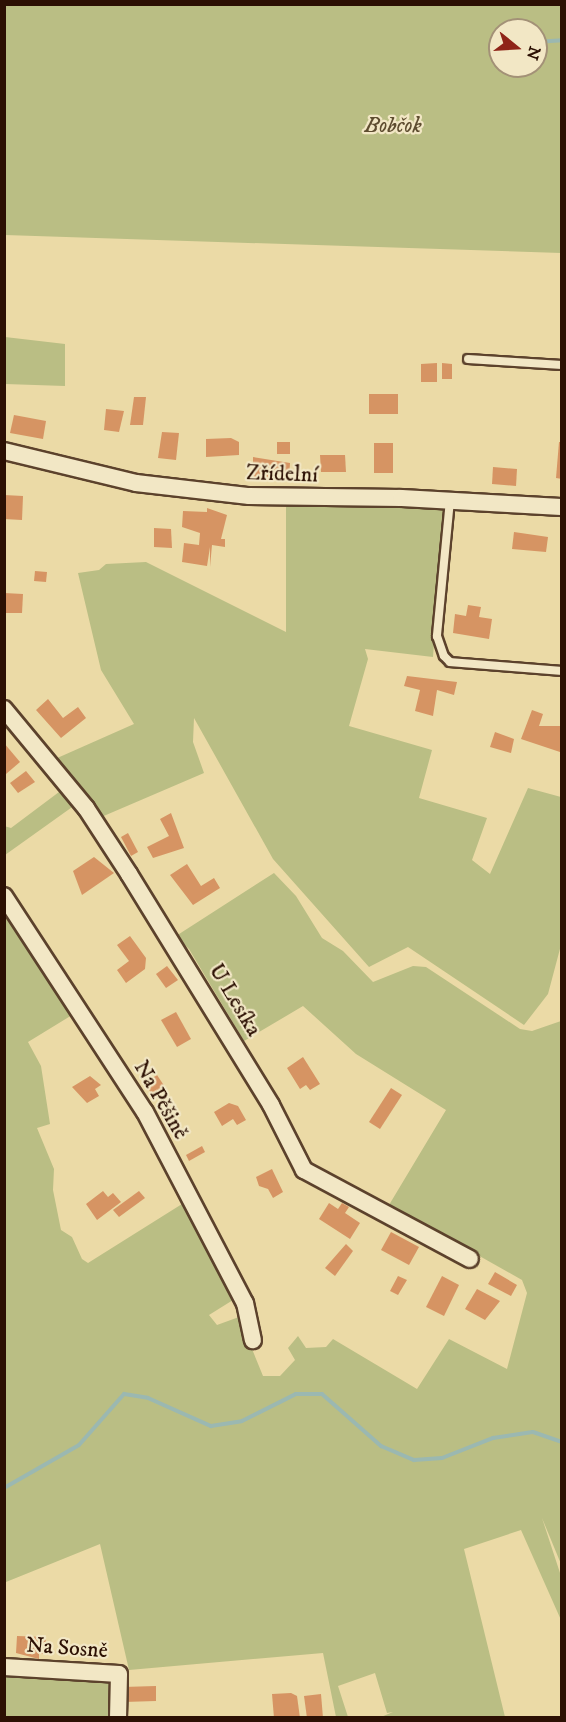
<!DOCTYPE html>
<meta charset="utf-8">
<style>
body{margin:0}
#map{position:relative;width:566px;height:1722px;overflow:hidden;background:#ebdaa6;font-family:"IM FELL DW Pica",serif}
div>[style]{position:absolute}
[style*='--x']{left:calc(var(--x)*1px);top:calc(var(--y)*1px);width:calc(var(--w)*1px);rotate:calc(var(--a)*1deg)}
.green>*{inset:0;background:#babe84}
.stream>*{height:4px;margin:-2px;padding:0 2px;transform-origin:2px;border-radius:2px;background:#9bb8b1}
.building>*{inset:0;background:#d69463}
.roads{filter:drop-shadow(2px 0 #5c422c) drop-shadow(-2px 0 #5c422c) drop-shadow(0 2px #5c422c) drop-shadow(0 -2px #5c422c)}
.lane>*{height:8px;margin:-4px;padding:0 4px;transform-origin:4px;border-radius:4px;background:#f2e7c5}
.street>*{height:16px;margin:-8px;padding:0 8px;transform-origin:8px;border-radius:8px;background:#f2e7c5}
span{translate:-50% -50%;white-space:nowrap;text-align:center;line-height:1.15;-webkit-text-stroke:4.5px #f2e7c5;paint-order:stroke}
.park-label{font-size:22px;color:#5e4d30;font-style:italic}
.street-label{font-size:22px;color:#2c1003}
.frame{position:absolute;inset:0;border:6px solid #2c1003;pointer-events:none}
.north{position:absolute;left:488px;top:18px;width:60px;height:60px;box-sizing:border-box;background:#f2e7c5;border:2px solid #a39177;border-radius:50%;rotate:108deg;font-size:16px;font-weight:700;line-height:24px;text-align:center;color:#2c1003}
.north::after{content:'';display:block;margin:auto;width:21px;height:27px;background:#8f2418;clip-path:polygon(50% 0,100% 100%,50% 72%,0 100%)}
</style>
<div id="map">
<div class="green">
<i style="clip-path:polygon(evenodd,5px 4px,561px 5px,561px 253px,5px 235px,5px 4px,500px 30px,536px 30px,536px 66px,500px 66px,500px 30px)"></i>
<i style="clip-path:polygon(5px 337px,65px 344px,65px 386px,5px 384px)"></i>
<i style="clip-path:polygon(286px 502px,444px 507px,433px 657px,365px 649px,368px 659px,349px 726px,432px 750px,419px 798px,487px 818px,472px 860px,490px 874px,528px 788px,561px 797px,561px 945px,548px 994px,524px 1025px,408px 947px,369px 967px,273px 859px,194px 718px,193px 742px,204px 773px,99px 818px,55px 759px,134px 724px,101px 670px,78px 573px,99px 570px,106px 564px,146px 562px,286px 632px)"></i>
<i style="clip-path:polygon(63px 789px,75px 805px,5px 855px,4px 826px,11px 828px)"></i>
<i style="clip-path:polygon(274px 873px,296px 896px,322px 938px,343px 951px,373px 982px,413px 966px,426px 967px,520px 1029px,532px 1031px,561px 1021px,561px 1564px,542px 1518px,561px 1576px,561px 1620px,521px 1530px,464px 1549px,505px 1717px,381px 1717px,393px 1712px,387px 1713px,375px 1673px,338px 1686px,348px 1717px,336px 1717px,323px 1653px,129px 1670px,100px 1544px,6px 1582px,5px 1588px,5px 910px,77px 1012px,28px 1042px,41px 1066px,50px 1124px,37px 1128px,54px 1169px,53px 1190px,61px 1230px,72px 1237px,82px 1259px,88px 1263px,182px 1204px,233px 1300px,209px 1315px,217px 1325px,239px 1317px,263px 1376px,280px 1376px,295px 1360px,288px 1348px,298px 1336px,306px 1348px,326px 1347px,333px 1339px,417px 1389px,449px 1339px,507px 1369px,527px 1293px,522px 1280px,389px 1205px,446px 1110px,356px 1054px,303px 1006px,244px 1041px,189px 949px,176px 936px)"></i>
<i style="clip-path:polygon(5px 1677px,110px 1679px,111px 1717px,5px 1718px)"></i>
</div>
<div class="stream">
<i style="--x:536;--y:42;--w:26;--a:-4"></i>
<i style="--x:4;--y:1488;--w:86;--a:-29.8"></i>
<i style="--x:79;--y:1445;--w:68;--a:-48.6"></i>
<i style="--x:124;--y:1394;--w:24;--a:9"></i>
<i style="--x:148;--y:1398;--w:69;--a:24"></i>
<i style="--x:211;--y:1426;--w:31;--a:-9"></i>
<i style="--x:242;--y:1421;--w:60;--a:-26.6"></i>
<i style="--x:296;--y:1394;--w:26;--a:0"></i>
<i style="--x:322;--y:1394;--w:79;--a:41.4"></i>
<i style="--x:381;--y:1446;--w:36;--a:23"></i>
<i style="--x:414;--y:1460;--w:28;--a:-4"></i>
<i style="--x:442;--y:1458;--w:55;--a:-21.4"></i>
<i style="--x:493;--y:1438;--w:40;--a:-8.5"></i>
<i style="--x:533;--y:1432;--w:31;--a:19"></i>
</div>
<div class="building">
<i style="clip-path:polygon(437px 363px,437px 382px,421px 382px,421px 364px)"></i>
<i style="clip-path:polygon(442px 363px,452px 364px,452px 379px,442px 379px)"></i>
<i style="clip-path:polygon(369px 394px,398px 394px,398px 414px,369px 414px)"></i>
<i style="clip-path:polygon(134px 397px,146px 397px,143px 425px,130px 425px)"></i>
<i style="clip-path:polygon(106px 409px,124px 411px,119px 432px,104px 430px)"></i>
<i style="clip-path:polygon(14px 415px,46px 421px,43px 439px,10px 433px)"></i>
<i style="clip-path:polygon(162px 432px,179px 433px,176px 460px,158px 458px)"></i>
<i style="clip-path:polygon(231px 438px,239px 442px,239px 455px,206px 457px,206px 439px)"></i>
<i style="clip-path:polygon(277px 442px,290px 442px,290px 454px,277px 454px)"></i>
<i style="clip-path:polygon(559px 442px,562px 442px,562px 479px,556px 478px)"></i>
<i style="clip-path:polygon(374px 443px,393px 443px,393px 473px,374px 473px)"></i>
<i style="clip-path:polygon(320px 455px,345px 455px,346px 472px,321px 472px)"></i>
<i style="clip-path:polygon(253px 457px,290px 463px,289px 479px,253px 479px)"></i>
<i style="clip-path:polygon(493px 467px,517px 469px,516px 486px,492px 484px)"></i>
<i style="clip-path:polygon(4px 495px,23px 496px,22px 520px,4px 519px)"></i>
<i style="clip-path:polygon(207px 508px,227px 515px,221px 539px,225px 539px,225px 547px,212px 545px,210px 567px,210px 547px,207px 566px,182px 562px,184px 543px,199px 545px,200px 533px,182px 527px,183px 511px,207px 512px)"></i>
<i style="clip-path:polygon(154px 528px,171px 529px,172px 548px,154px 547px)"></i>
<i style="clip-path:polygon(514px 532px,548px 537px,546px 552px,512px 549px)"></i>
<i style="clip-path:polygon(35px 571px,47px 572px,46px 582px,34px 581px)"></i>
<i style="clip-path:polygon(4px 593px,23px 594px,22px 613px,4px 613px)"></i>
<i style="clip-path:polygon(468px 605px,481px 607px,479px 617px,492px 619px,489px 639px,453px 633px,455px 614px,466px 616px)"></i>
<i style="clip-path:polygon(407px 676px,457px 682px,454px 695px,437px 690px,433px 716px,415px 711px,420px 690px,404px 686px)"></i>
<i style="clip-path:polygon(48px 699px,63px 718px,78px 707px,86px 718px,61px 738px,36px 710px)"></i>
<i style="clip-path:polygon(532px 710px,543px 714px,539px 726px,560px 726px,560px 752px,521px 739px)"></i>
<i style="clip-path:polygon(495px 732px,514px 739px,511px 753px,490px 747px)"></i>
<i style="clip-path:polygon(4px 743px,20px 762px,6px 774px,4px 773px)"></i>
<i style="clip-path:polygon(26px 771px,35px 782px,18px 793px,10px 783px)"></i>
<i style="clip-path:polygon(171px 813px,184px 848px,153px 858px,147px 847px,169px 836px,160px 819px)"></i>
<i style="clip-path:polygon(128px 833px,138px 852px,131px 856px,121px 837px)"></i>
<i style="clip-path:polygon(94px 857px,114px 873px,82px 895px,73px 871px)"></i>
<i style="clip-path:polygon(187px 864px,201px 886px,214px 878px,220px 888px,193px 905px,170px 875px)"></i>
<i style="clip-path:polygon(130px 936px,146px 958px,145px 969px,126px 983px,117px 970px,129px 961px,117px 945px)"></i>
<i style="clip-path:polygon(167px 966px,178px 980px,166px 988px,156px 974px)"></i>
<i style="clip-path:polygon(176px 1012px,191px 1039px,177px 1047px,161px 1020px)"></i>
<i style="clip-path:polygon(303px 1057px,320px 1084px,310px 1090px,306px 1085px,300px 1089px,287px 1068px)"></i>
<i style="clip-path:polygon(157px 1075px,167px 1090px,154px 1098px,145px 1083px)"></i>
<i style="clip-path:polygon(90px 1076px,101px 1085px,95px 1089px,99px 1096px,87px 1103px,72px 1087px)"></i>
<i style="clip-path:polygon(391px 1088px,402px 1095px,380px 1129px,369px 1122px)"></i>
<i style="clip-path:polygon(229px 1103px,238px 1106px,246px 1120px,237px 1125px,233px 1119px,222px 1126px,214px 1112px)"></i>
<i style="clip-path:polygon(202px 1146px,205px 1152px,189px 1161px,186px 1155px)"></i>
<i style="clip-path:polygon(272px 1169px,283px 1192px,273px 1198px,268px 1189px,259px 1186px,256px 1177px)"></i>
<i style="clip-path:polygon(103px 1191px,108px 1197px,113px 1193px,121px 1202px,97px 1220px,86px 1204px)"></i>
<i style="clip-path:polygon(139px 1191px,145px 1198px,119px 1217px,113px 1210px)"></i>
<i style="clip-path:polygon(329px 1203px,338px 1209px,342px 1203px,349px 1207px,345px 1213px,360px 1223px,350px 1239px,319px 1219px)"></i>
<i style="clip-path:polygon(391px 1232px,419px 1247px,409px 1265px,381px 1250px)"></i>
<i style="clip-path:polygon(346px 1244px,353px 1251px,335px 1276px,325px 1268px)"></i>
<i style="clip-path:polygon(495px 1272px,517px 1285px,511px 1296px,488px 1284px)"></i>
<i style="clip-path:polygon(398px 1276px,407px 1280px,398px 1295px,390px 1291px)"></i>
<i style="clip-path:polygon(442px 1276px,459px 1285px,444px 1316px,426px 1307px)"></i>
<i style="clip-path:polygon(477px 1289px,500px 1301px,485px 1320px,465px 1309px)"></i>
<i style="clip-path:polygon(17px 1636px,46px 1637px,45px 1654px,39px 1654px,39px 1659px,16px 1653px)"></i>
<i style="clip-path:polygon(156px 1686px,156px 1701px,124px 1702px,123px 1687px)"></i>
<i style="clip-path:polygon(291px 1693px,297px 1696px,300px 1718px,274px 1718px,272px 1694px)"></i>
<i style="clip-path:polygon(321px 1694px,323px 1718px,307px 1718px,304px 1696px)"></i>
</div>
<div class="roads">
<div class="lane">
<i style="--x:468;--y:359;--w:94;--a:3.7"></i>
<i style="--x:450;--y:500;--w:137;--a:95.5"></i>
<i style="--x:437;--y:636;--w:21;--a:71"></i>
<i style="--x:444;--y:656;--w:8;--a:45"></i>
<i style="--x:450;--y:662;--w:112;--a:4.6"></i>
</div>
<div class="street">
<i style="--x:4;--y:451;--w:136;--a:13.6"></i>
<i style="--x:136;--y:483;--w:114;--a:6.6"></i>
<i style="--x:249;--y:496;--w:152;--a:0.8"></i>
<i style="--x:401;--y:498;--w:161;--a:3.2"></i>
<i style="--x:4;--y:709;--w:129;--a:50.4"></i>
<i style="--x:86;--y:808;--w:79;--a:56.9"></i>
<i style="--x:129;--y:874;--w:271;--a:58.4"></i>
<i style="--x:271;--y:1105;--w:73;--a:63.1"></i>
<i style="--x:304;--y:1170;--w:188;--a:28.2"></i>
<i style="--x:4;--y:896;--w:258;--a:56.9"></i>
<i style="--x:145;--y:1112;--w:216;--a:62.4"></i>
<i style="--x:245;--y:1303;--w:38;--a:78"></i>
<i style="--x:4;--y:1667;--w:115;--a:3.5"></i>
<i style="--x:119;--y:1674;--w:44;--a:91.3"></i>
</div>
</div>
<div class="park-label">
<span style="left:393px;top:126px">Bobčok</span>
</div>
<div class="street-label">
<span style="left:282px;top:474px;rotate:2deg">Zřídelní</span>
<span style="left:235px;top:1000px;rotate:59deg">U Lesíka</span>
<span style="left:161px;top:1100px;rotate:60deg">Na Pěšině</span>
<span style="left:67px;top:1648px;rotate:4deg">Na Sosně</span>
</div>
<div class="frame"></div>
<div class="north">N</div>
</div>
